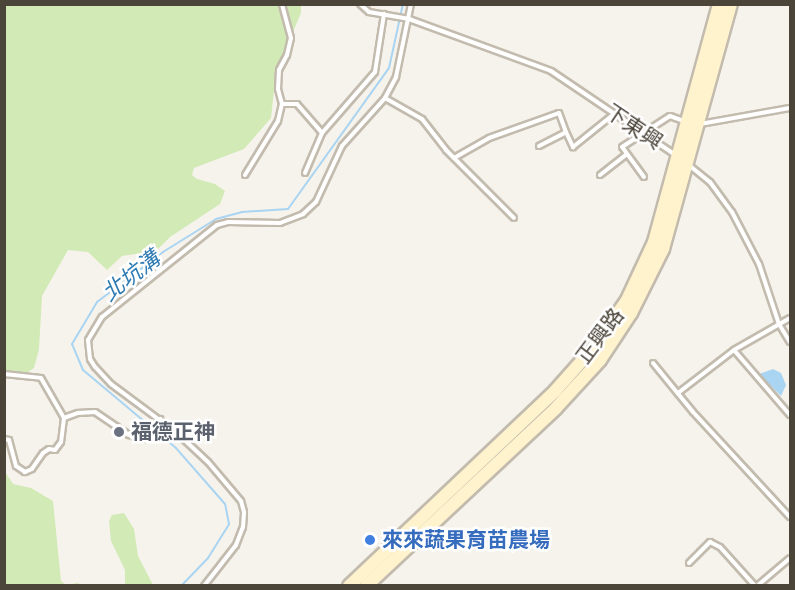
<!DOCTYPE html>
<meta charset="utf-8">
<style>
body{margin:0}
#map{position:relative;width:795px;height:590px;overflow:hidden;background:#f6f3ec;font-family:Inter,"Noto Sans TC",sans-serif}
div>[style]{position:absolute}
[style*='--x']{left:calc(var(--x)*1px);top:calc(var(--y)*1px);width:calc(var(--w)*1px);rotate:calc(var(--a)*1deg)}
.green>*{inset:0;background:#d2eab5}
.water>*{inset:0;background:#a9d4f2}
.stream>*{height:2px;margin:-1px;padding:0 1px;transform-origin:1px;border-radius:1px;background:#a9d4f2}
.roads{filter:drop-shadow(2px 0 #c2bbae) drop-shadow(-2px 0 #c2bbae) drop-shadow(0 2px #c2bbae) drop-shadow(0 -2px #c2bbae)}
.service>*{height:4px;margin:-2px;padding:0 2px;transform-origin:2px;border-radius:2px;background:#fff}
.secondary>*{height:12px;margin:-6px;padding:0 6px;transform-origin:6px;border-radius:6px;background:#fff3cd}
.dots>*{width:16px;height:16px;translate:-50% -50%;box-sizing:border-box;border:3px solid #fff;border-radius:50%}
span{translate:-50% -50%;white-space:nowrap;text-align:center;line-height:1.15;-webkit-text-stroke:5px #fff;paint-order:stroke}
.street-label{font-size:21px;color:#4b4439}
.worship-label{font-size:21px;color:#5b616d;font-weight:700}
.left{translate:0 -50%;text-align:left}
.shop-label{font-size:21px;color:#366cbe;font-weight:700}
.water-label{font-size:22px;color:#2e7ab2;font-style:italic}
.frame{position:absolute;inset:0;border:6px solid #4b4439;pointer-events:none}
</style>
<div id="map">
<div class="green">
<i style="clip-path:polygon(4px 5px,301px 5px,301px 13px,276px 71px,271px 118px,244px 149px,194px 168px,192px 175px,197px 179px,215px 184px,225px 191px,220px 204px,170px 237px,156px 251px,122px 256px,107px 270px,88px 252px,68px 250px,42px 296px,39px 349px,34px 368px,28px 372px,5px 373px)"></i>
<i style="clip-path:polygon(5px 472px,13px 484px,31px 488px,53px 501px,61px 581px,66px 585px,78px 583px,80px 585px,5px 585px)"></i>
<i style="clip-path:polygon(124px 513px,134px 529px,138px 556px,153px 585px,125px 585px,125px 570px,111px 541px,109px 521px,112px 515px)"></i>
</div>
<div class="water">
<i style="clip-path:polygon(773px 369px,781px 373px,786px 385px,781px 396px,759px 374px)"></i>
</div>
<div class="stream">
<i style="--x:181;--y:586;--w:39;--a:-46"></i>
<i style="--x:208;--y:558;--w:40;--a:-58"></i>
<i style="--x:229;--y:524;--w:20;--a:-101"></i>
<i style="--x:225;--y:504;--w:74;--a:-131.2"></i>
<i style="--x:176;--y:448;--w:121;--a:-140"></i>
<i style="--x:83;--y:370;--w:28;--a:-113"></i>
<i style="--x:72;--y:344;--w:49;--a:-59.2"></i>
<i style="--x:97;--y:302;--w:83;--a:-37.1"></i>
<i style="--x:163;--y:252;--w:62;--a:-31.9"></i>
<i style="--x:216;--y:219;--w:27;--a:-15"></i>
<i style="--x:242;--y:212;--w:46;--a:-3.7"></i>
<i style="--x:288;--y:209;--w:173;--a:-54.4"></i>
<i style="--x:389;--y:68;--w:66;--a:-77.7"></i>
</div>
<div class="roads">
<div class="service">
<i style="--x:360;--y:4;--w:12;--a:42"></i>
<i style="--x:369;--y:12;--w:41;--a:9.9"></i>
<i style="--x:409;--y:19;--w:151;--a:20.1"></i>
<i style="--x:551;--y:71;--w:148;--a:34"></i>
<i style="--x:385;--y:98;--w:43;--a:29.6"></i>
<i style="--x:422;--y:119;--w:39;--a:52"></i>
<i style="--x:446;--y:150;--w:96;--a:45"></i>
<i style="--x:282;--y:104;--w:15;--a:0"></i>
<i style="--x:297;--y:104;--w:38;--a:49"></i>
<i style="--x:700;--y:124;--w:91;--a:-10.1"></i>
<i style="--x:539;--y:146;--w:30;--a:-27"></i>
<i style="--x:566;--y:132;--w:17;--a:65"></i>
<i style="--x:573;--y:147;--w:53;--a:-38.8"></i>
<i style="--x:454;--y:158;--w:40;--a:-29.7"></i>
<i style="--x:489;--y:138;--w:74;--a:-19.7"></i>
<i style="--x:559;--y:113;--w:20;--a:70"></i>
<i style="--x:690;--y:166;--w:26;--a:39"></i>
<i style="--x:710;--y:182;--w:37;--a:54"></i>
<i style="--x:732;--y:212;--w:59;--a:62.6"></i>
<i style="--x:759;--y:264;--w:63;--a:71.6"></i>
<i style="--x:779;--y:324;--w:21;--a:59"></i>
<i style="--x:305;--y:173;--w:43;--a:-67"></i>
<i style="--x:322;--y:133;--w:81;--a:-49"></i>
<i style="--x:375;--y:72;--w:59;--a:-81.2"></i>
<i style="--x:245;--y:175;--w:63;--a:-58.6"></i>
<i style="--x:278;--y:121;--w:17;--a:-77"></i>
<i style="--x:282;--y:104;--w:16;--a:-105"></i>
<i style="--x:278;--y:89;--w:19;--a:-87"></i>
<i style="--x:279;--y:70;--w:17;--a:-62"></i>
<i style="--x:287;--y:55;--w:17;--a:-77"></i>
<i style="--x:291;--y:38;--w:35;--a:-105"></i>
<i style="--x:600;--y:175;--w:34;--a:-38"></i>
<i style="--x:644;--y:177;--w:37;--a:-126"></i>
<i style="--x:622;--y:147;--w:57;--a:-32.9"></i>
<i style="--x:670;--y:116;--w:15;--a:20"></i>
<i style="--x:790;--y:318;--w:64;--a:150.3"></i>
<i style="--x:734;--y:350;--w:86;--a:49.3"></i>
<i style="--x:653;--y:363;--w:63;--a:50.8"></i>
<i style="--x:693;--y:412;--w:143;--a:47.3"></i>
<i style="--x:4;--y:374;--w:37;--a:6"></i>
<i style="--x:41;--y:378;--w:46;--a:60.1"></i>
<i style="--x:64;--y:418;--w:24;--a:97"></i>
<i style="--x:61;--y:442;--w:10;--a:127"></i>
<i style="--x:55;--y:450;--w:6;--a:-171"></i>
<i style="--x:49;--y:449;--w:7;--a:146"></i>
<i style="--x:43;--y:453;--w:19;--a:125"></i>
<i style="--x:32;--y:469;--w:8;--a:157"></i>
<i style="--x:25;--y:472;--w:11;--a:-146"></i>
<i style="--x:16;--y:466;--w:27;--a:-105"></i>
<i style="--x:9;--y:440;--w:5;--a:-169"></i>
<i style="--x:678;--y:393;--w:71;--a:-37.5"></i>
<i style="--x:64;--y:418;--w:15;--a:-20"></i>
<i style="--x:78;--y:413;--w:17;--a:-3"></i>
<i style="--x:95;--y:412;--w:41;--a:34.1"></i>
<i style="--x:129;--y:435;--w:16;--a:15"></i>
<i style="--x:144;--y:439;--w:26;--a:-51"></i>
<i style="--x:689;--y:563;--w:30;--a:-45"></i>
<i style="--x:710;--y:542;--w:11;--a:27"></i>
<i style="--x:720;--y:547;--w:52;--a:48.1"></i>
<i style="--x:204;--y:586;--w:52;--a:-52"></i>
<i style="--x:236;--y:545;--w:19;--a:-69"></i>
<i style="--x:243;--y:527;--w:15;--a:-86"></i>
<i style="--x:244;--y:512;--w:11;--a:-105"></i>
<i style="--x:241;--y:501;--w:51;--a:-130.2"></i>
<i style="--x:208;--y:462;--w:42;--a:-136.9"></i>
<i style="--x:177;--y:433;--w:82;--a:-143.4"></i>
<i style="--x:111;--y:384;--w:23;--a:-133"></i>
<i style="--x:95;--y:367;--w:9;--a:-122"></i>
<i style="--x:90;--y:359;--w:19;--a:-96"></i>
<i style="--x:88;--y:340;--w:27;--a:-59"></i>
<i style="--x:102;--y:317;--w:147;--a:-38.7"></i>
<i style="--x:217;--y:225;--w:11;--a:-15"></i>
<i style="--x:228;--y:222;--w:52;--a:1.1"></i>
<i style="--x:280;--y:223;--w:25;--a:-21"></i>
<i style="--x:303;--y:214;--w:18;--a:-43"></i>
<i style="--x:316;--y:202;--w:62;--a:-65.1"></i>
<i style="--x:342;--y:146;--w:64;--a:-48.1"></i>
<i style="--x:385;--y:98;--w:24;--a:-62"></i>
<i style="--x:396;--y:77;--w:75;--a:-78.4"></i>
<i style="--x:757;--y:586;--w:43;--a:-40.3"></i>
</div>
<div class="secondary">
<i style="--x:349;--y:586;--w:284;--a:-43.4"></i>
<i style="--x:555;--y:391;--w:59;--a:-48.4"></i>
<i style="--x:594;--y:347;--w:57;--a:-54.9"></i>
<i style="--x:627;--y:300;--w:64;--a:-65"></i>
<i style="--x:654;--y:242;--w:247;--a:-74.7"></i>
<i style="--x:366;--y:586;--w:260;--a:-43.1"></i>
<i style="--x:556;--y:408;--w:65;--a:-47.5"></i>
<i style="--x:600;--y:360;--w:56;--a:-56.6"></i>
<i style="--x:631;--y:313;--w:72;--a:-63.4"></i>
<i style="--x:663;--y:249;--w:254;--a:-74.5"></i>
</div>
</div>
<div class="dots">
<i style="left:119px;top:432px;background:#6b7280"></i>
<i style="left:370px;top:540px;background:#3f7fe0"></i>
</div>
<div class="street-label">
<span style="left:634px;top:127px;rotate:34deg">下東興</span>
<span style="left:600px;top:336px;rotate:-53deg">正興路</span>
</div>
<div class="worship-label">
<span class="left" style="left:131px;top:432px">福德正神</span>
</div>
<div class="shop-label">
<span class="left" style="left:382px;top:540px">來來蔬果育苗農場</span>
</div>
<div class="water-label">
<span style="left:131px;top:276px;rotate:-38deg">北坑溝</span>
</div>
<div class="frame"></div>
</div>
